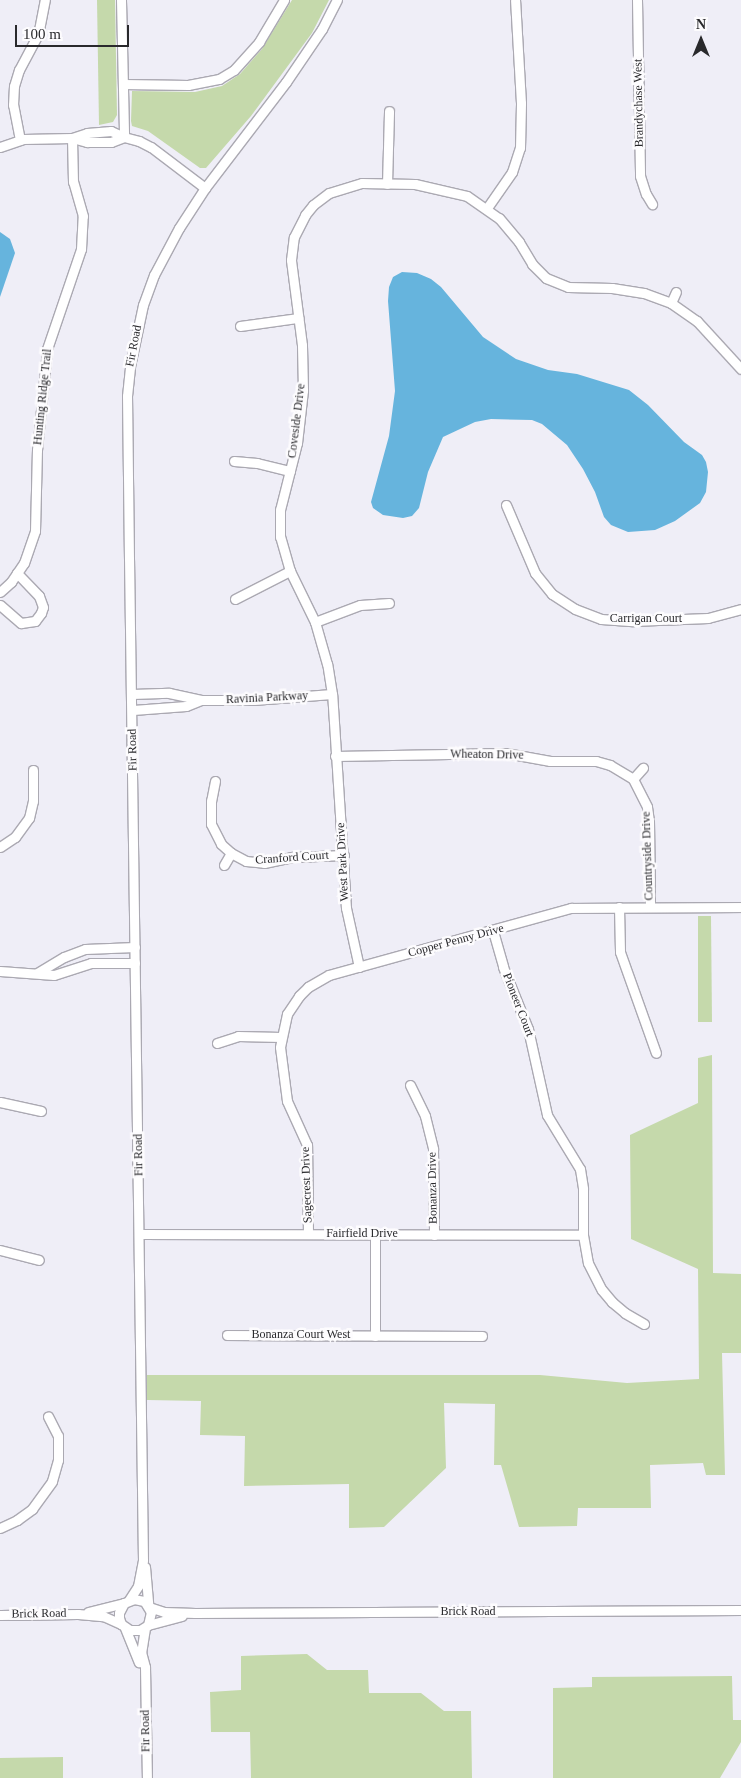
<!DOCTYPE html>
<style>
body{margin:0}
#map{position:relative;width:741px;height:1778px;overflow:hidden;background:#efeef7;font-family:"Times New Roman",serif}
div>[style]{position:absolute}
[style*='--x']{left:calc(var(--x)*1px);top:calc(var(--y)*1px);width:calc(var(--w)*1px);rotate:calc(var(--a)*1deg)}
.green>*{inset:0;background:#c5d9ab}
.water>*{inset:0;background:#66b4dd}
.roads{filter:drop-shadow(1px 0 #aba9b2) drop-shadow(-1px 0 #aba9b2) drop-shadow(0 1px #aba9b2) drop-shadow(0 -1px #aba9b2)}
.minor>*{height:9px;margin:-4.5px;padding:0 4.5px;transform-origin:4.5px;border-radius:4.5px;background:#fff}
span{translate:-50% -50%;white-space:nowrap;text-align:center;line-height:1.15;-webkit-text-stroke:5px #fdfcfe;paint-order:stroke}
.street-label{font-size:12px;color:#29292c}
.north{position:absolute;left:676px;top:15px;width:50px;height:50px;-webkit-text-stroke:4px #fdfcfe;paint-order:stroke;rotate:0deg;font-size:14px;font-weight:700;line-height:20px;text-align:center;color:#29292c}
.north::after{content:'';display:block;margin:auto;width:18px;height:22px;background:#29292c;clip-path:polygon(50% 0,100% 100%,50% 72%,0 100%)}
.scale{position:absolute;left:15px;top:25px;width:114px;height:22px;box-sizing:border-box;border:2px solid #29292c;border-top:0;padding-left:6px;font-size:15px;line-height:18px;white-space:nowrap;color:#29292c;-webkit-text-stroke:4px #fdfcfe;paint-order:stroke}
</style>
<div id="map">
<div class="green">
<i style="clip-path:polygon(97px 0,115px 0,117px 115px,113px 122px,99px 125px)"></i>
<i style="clip-path:polygon(292px 0,329px 0,312px 33px,251px 116px,206px 168px,200px 168px,148px 131px,132px 126px,131px 121px,132px 91px,195px 92px,222px 86px,240px 74px,262px 49px)"></i>
<i style="clip-path:polygon(698px 916px,711px 916px,712px 1022px,698px 1022px)"></i>
<i style="clip-path:polygon(712px 1055px,713px 1273px,741px 1274px,741px 1353px,722px 1353px,725px 1475px,706px 1475px,703px 1463px,650px 1465px,651px 1508px,578px 1508px,577px 1526px,519px 1527px,501px 1465px,494px 1465px,495px 1404px,444px 1403px,446px 1468px,384px 1527px,349px 1528px,349px 1484px,244px 1486px,245px 1436px,200px 1435px,201px 1401px,147px 1400px,147px 1375px,540px 1375px,627px 1383px,699px 1379px,698px 1269px,631px 1239px,630px 1135px,698px 1103px,698px 1058px)"></i>
<i style="clip-path:polygon(307px 1654px,327px 1670px,368px 1670px,369px 1693px,421px 1693px,444px 1711px,471px 1711px,472px 1778px,251px 1778px,250px 1732px,211px 1732px,210px 1692px,241px 1690px,241px 1656px)"></i>
<i style="clip-path:polygon(732px 1676px,733px 1720px,741px 1720px,741px 1742px,720px 1778px,553px 1778px,553px 1688px,592px 1687px,592px 1677px)"></i>
<i style="clip-path:polygon(63px 1757px,63px 1778px,0 1778px,0 1758px)"></i>
</div>
<div class="water">
<i style="clip-path:polygon(0 232px,10px 239px,15px 253px,0 297px)"></i>
<i style="clip-path:polygon(402px 272px,417px 273px,431px 279px,441px 287px,483px 337px,516px 359px,548px 370px,577px 374px,629px 390px,648px 405px,684px 442px,702px 455px,706px 462px,708px 472px,706px 492px,700px 503px,675px 521px,655px 530px,628px 532px,611px 525px,604px 517px,595px 492px,583px 469px,567px 445px,542px 424px,532px 420px,491px 419px,475px 422px,443px 437px,428px 472px,419px 508px,412px 516px,403px 518px,383px 515px,373px 508px,371px 502px,389px 436px,395px 391px,388px 301px,389px 287px,393px 277px)"></i>
</div>
<div class="roads">
<div class="minor">
<i style="--x:121;--y:0;--w:137;--a:88.7"></i>
<i style="--x:637;--y:0;--w:176;--a:89"></i>
<i style="--x:640;--y:176;--w:19;--a:72"></i>
<i style="--x:646;--y:194;--w:12;--a:59"></i>
<i style="--x:123;--y:84;--w:65;--a:0.9"></i>
<i style="--x:188;--y:85;--w:32;--a:-11"></i>
<i style="--x:219;--y:79;--w:17;--a:-31"></i>
<i style="--x:234;--y:70;--w:38;--a:-48"></i>
<i style="--x:259;--y:42;--w:49;--a:-59.2"></i>
<i style="--x:72;--y:138;--w:16;--a:-18"></i>
<i style="--x:87;--y:133;--w:24;--a:-5"></i>
<i style="--x:111;--y:131;--w:14;--a:25"></i>
<i style="--x:124;--y:137;--w:16;--a:15"></i>
<i style="--x:139;--y:141;--w:13;--a:27"></i>
<i style="--x:151;--y:147;--w:68;--a:37.2"></i>
<i style="--x:20;--y:140;--w:36;--a:-101"></i>
<i style="--x:13;--y:105;--w:19;--a:-87"></i>
<i style="--x:14;--y:86;--w:17;--a:-73"></i>
<i style="--x:19;--y:70;--w:40;--a:-62"></i>
<i style="--x:38;--y:35;--w:36;--a:-79"></i>
<i style="--x:0;--y:147;--w:24;--a:-19"></i>
<i style="--x:23;--y:139;--w:49;--a:-1.2"></i>
<i style="--x:72;--y:138;--w:16;--a:15"></i>
<i style="--x:87;--y:142;--w:24;--a:0"></i>
<i style="--x:111;--y:142;--w:14;--a:-21"></i>
<i style="--x:387;--y:184;--w:73;--a:-88.4"></i>
<i style="--x:487;--y:208;--w:44;--a:-55.2"></i>
<i style="--x:512;--y:172;--w:25;--a:-72"></i>
<i style="--x:520;--y:148;--w:45;--a:-88.7"></i>
<i style="--x:521;--y:103;--w:103;--a:-93.3"></i>
<i style="--x:671;--y:303;--w:12;--a:-66"></i>
<i style="--x:240;--y:326;--w:59;--a:-7.9"></i>
<i style="--x:234;--y:461;--w:23;--a:5"></i>
<i style="--x:257;--y:463;--w:34;--a:14"></i>
<i style="--x:506;--y:505;--w:74;--a:66.9"></i>
<i style="--x:535;--y:573;--w:27;--a:51"></i>
<i style="--x:552;--y:594;--w:27;--a:33"></i>
<i style="--x:575;--y:609;--w:28;--a:21"></i>
<i style="--x:601;--y:619;--w:32;--a:4"></i>
<i style="--x:633;--y:621;--w:75;--a:-2.3"></i>
<i style="--x:708;--y:618;--w:34;--a:-15"></i>
<i style="--x:0;--y:592;--w:15;--a:-42"></i>
<i style="--x:11;--y:582;--w:23;--a:-56"></i>
<i style="--x:24;--y:563;--w:34;--a:-71"></i>
<i style="--x:35;--y:531;--w:81;--a:-88.6"></i>
<i style="--x:37;--y:450;--w:101;--a:-84.3"></i>
<i style="--x:47;--y:349;--w:106;--a:-71.2"></i>
<i style="--x:81;--y:249;--w:33;--a:-87"></i>
<i style="--x:83;--y:216;--w:35;--a:-106"></i>
<i style="--x:73;--y:182;--w:44;--a:-91.3"></i>
<i style="--x:235;--y:599;--w:62;--a:-27"></i>
<i style="--x:0;--y:605;--w:28;--a:41"></i>
<i style="--x:21;--y:623;--w:14;--a:-8"></i>
<i style="--x:35;--y:621;--w:10;--a:-53"></i>
<i style="--x:41;--y:613;--w:6;--a:-72"></i>
<i style="--x:43;--y:607;--w:12;--a:-110"></i>
<i style="--x:39;--y:596;--w:32;--a:-134"></i>
<i style="--x:315;--y:622;--w:48;--a:-20.7"></i>
<i style="--x:360;--y:605;--w:29;--a:-4"></i>
<i style="--x:132;--y:694;--w:37;--a:-2"></i>
<i style="--x:169;--y:693;--w:34;--a:12"></i>
<i style="--x:202;--y:700;--w:51;--a:0"></i>
<i style="--x:253;--y:700;--w:79;--a:-4.3"></i>
<i style="--x:133;--y:710;--w:53;--a:-4.3"></i>
<i style="--x:186;--y:706;--w:16;--a:-22"></i>
<i style="--x:335;--y:756;--w:171;--a:-1"></i>
<i style="--x:506;--y:753;--w:45;--a:10.3"></i>
<i style="--x:550;--y:761;--w:46;--a:0"></i>
<i style="--x:596;--y:761;--w:15;--a:16"></i>
<i style="--x:610;--y:765;--w:27;--a:31"></i>
<i style="--x:633;--y:779;--w:31;--a:63"></i>
<i style="--x:647;--y:807;--w:14;--a:82"></i>
<i style="--x:649;--y:821;--w:86;--a:89.3"></i>
<i style="--x:633;--y:779;--w:15;--a:-48"></i>
<i style="--x:215;--y:781;--w:20;--a:101"></i>
<i style="--x:211;--y:801;--w:23;--a:90"></i>
<i style="--x:211;--y:824;--w:22;--a:63"></i>
<i style="--x:221;--y:844;--w:13;--a:42"></i>
<i style="--x:231;--y:853;--w:17;--a:28"></i>
<i style="--x:246;--y:861;--w:18;--a:6"></i>
<i style="--x:264;--y:863;--w:30;--a:-12"></i>
<i style="--x:293;--y:857;--w:51;--a:-2.2"></i>
<i style="--x:0;--y:847;--w:18;--a:-34"></i>
<i style="--x:15;--y:837;--w:24;--a:-54"></i>
<i style="--x:29;--y:818;--w:17;--a:-77"></i>
<i style="--x:33;--y:801;--w:31;--a:-90"></i>
<i style="--x:224;--y:865;--w:14;--a:-60"></i>
<i style="--x:619;--y:907;--w:45;--a:88.7"></i>
<i style="--x:620;--y:952;--w:107;--a:70.4"></i>
<i style="--x:493;--y:931;--w:37;--a:74"></i>
<i style="--x:503;--y:967;--w:67;--a:68"></i>
<i style="--x:528;--y:1029;--w:88;--a:77.5"></i>
<i style="--x:547;--y:1115;--w:63;--a:58.6"></i>
<i style="--x:580;--y:1169;--w:20;--a:81"></i>
<i style="--x:583;--y:1189;--w:46;--a:90"></i>
<i style="--x:583;--y:1235;--w:28;--a:80"></i>
<i style="--x:588;--y:1263;--w:30;--a:63"></i>
<i style="--x:602;--y:1290;--w:16;--a:50"></i>
<i style="--x:612;--y:1302;--w:17;--a:40"></i>
<i style="--x:625;--y:1313;--w:22;--a:30"></i>
<i style="--x:359;--y:967;--w:60;--a:-102.4"></i>
<i style="--x:346;--y:908;--w:214;--a:-93.7"></i>
<i style="--x:332;--y:694;--w:30;--a:-99"></i>
<i style="--x:327;--y:664;--w:44;--a:-105.9"></i>
<i style="--x:315;--y:622;--w:57;--a:-116.1"></i>
<i style="--x:290;--y:571;--w:35;--a:-106"></i>
<i style="--x:280;--y:537;--w:27;--a:-90"></i>
<i style="--x:280;--y:510;--w:69;--a:-75.8"></i>
<i style="--x:297;--y:443;--w:53;--a:-83.5"></i>
<i style="--x:303;--y:390;--w:45;--a:-91.3"></i>
<i style="--x:302;--y:345;--w:86;--a:-97.4"></i>
<i style="--x:291;--y:260;--w:23;--a:-83"></i>
<i style="--x:294;--y:237;--w:25;--a:-63"></i>
<i style="--x:305;--y:215;--w:13;--a:-51"></i>
<i style="--x:313;--y:205;--w:20;--a:-37"></i>
<i style="--x:329;--y:193;--w:34;--a:-17"></i>
<i style="--x:362;--y:183;--w:53;--a:1.1"></i>
<i style="--x:415;--y:184;--w:53;--a:13"></i>
<i style="--x:467;--y:196;--w:39;--a:35"></i>
<i style="--x:499;--y:218;--w:31;--a:50"></i>
<i style="--x:519;--y:242;--w:26;--a:59"></i>
<i style="--x:532;--y:264;--w:20;--a:45"></i>
<i style="--x:546;--y:278;--w:24;--a:22"></i>
<i style="--x:568;--y:287;--w:44;--a:1.3"></i>
<i style="--x:612;--y:288;--w:32;--a:9"></i>
<i style="--x:644;--y:293;--w:29;--a:20"></i>
<i style="--x:671;--y:303;--w:32;--a:35"></i>
<i style="--x:697;--y:321;--w:65;--a:47.5"></i>
<i style="--x:0;--y:971;--w:54;--a:4.2"></i>
<i style="--x:54;--y:975;--w:39;--a:-18"></i>
<i style="--x:91;--y:963;--w:44;--a:0"></i>
<i style="--x:37;--y:973;--w:31;--a:-31"></i>
<i style="--x:64;--y:957;--w:22;--a:-21"></i>
<i style="--x:85;--y:949;--w:50;--a:-2.3"></i>
<i style="--x:217;--y:1043;--w:22;--a:-18"></i>
<i style="--x:238;--y:1036;--w:43;--a:1.3"></i>
<i style="--x:410;--y:1085;--w:34;--a:64"></i>
<i style="--x:425;--y:1116;--w:34;--a:76"></i>
<i style="--x:433;--y:1149;--w:86;--a:89.3"></i>
<i style="--x:0;--y:1102;--w:42;--a:12.4"></i>
<i style="--x:140;--y:1234;--w:443;--a:0.1"></i>
<i style="--x:308;--y:1234;--w:89;--a:-90.6"></i>
<i style="--x:307;--y:1145;--w:48;--a:-114.4"></i>
<i style="--x:287;--y:1101;--w:54;--a:-97.4"></i>
<i style="--x:280;--y:1047;--w:34;--a:-78"></i>
<i style="--x:287;--y:1014;--w:22;--a:-56"></i>
<i style="--x:299;--y:996;--w:13;--a:-45"></i>
<i style="--x:308;--y:987;--w:24;--a:-30"></i>
<i style="--x:329;--y:975;--w:251;--a:-15.5"></i>
<i style="--x:571;--y:908;--w:170;--a:-0.3"></i>
<i style="--x:0;--y:1250;--w:40;--a:14.4"></i>
<i style="--x:227;--y:1335;--w:255;--a:0.2"></i>
<i style="--x:375;--y:1336;--w:102;--a:-90"></i>
<i style="--x:0;--y:1528;--w:19;--a:-25"></i>
<i style="--x:17;--y:1520;--w:19;--a:-36"></i>
<i style="--x:32;--y:1509;--w:34;--a:-54"></i>
<i style="--x:52;--y:1481;--w:22;--a:-74"></i>
<i style="--x:58;--y:1460;--w:24;--a:-90"></i>
<i style="--x:58;--y:1436;--w:22;--a:-117"></i>
<i style="--x:145;--y:1567;--w:38;--a:85"></i>
<i style="--x:129;--y:1600;--w:17;--a:-57"></i>
<i style="--x:138;--y:1586;--w:26;--a:-79"></i>
<i style="--x:143;--y:1560;--w:1001;--a:-90.8"></i>
<i style="--x:129;--y:559;--w:163;--a:-90.7"></i>
<i style="--x:127;--y:396;--w:30;--a:-84"></i>
<i style="--x:130;--y:366;--w:62;--a:-78"></i>
<i style="--x:143;--y:305;--w:32;--a:-70"></i>
<i style="--x:154;--y:275;--w:53;--a:-62"></i>
<i style="--x:179;--y:228;--w:48;--a:-57"></i>
<i style="--x:205;--y:188;--w:133;--a:-52.6"></i>
<i style="--x:286;--y:82;--w:64;--a:-55.8"></i>
<i style="--x:322;--y:29;--w:33;--a:-63"></i>
<i style="--x:149;--y:1607;--w:16;--a:18"></i>
<i style="--x:164;--y:1612;--w:31;--a:2"></i>
<i style="--x:195;--y:1613;--w:546;--a:-0.31"></i>
<i style="--x:88;--y:1612;--w:37;--a:-14"></i>
<i style="--x:0;--y:1615;--w:78;--a:-0.7"></i>
<i style="--x:78;--y:1614;--w:25;--a:5"></i>
<i style="--x:103;--y:1616;--w:20;--a:24"></i>
<i style="--x:148;--y:1625;--w:13;--a:-77"></i>
<i style="--x:151;--y:1612;--w:13;--a:-122"></i>
<i style="--x:144;--y:1601;--w:10;--a:-169"></i>
<i style="--x:134;--y:1599;--w:11;--a:158"></i>
<i style="--x:124;--y:1603;--w:11;--a:117"></i>
<i style="--x:119;--y:1613;--w:5;--a:90"></i>
<i style="--x:119;--y:1618;--w:6;--a:72"></i>
<i style="--x:121;--y:1624;--w:11;--a:34"></i>
<i style="--x:130;--y:1630;--w:10;--a:0"></i>
<i style="--x:140;--y:1630;--w:9;--a:-32"></i>
<i style="--x:148;--y:1625;--w:35;--a:-15"></i>
<i style="--x:125;--y:1628;--w:37;--a:68"></i>
<i style="--x:145;--y:1628;--w:24;--a:99"></i>
<i style="--x:141;--y:1652;--w:16;--a:75"></i>
<i style="--x:145;--y:1667;--w:111;--a:89"></i>
</div>
</div>
<div class="street-label">
<span style="left:639px;top:103px;rotate:-91deg">Brandychase West</span>
<span style="left:134px;top:346px;rotate:-79deg">Fir Road</span>
<span style="left:43px;top:397px;rotate:-84deg">Hunting Ridge Trail</span>
<span style="left:297px;top:421px;rotate:-83deg">Coveside Drive</span>
<span style="left:646px;top:619px">Carrigan Court</span>
<span style="left:267px;top:698px;rotate:-3deg">Ravinia Parkway</span>
<span style="left:133px;top:750px;rotate:-91deg">Fir Road</span>
<span style="left:487px;top:755px;rotate:1deg">Wheaton Drive</span>
<span style="left:648px;top:856px;rotate:-92deg">Countryside Drive</span>
<span style="left:292px;top:858px;rotate:-4deg">Cranford Court</span>
<span style="left:343px;top:862px;rotate:-93deg">West Park Drive</span>
<span style="left:456px;top:941px;rotate:-15deg">Copper Penny Drive</span>
<span style="left:518px;top:1005px;rotate:69deg">Pioneer Court</span>
<span style="left:139px;top:1155px;rotate:-91deg">Fir Road</span>
<span style="left:307px;top:1185px;rotate:-92deg">Sagecrest Drive</span>
<span style="left:433px;top:1188px;rotate:-91deg">Bonanza Drive</span>
<span style="left:362px;top:1234px">Fairfield Drive</span>
<span style="left:301px;top:1335px">Bonanza Court West</span>
<span style="left:468px;top:1612px">Brick Road</span>
<span style="left:39px;top:1614px;rotate:-1deg">Brick Road</span>
<span style="left:146px;top:1731px;rotate:-91deg">Fir Road</span>
</div>
<div class="north">N</div>
<div class="scale">100 m</div>
</div>
